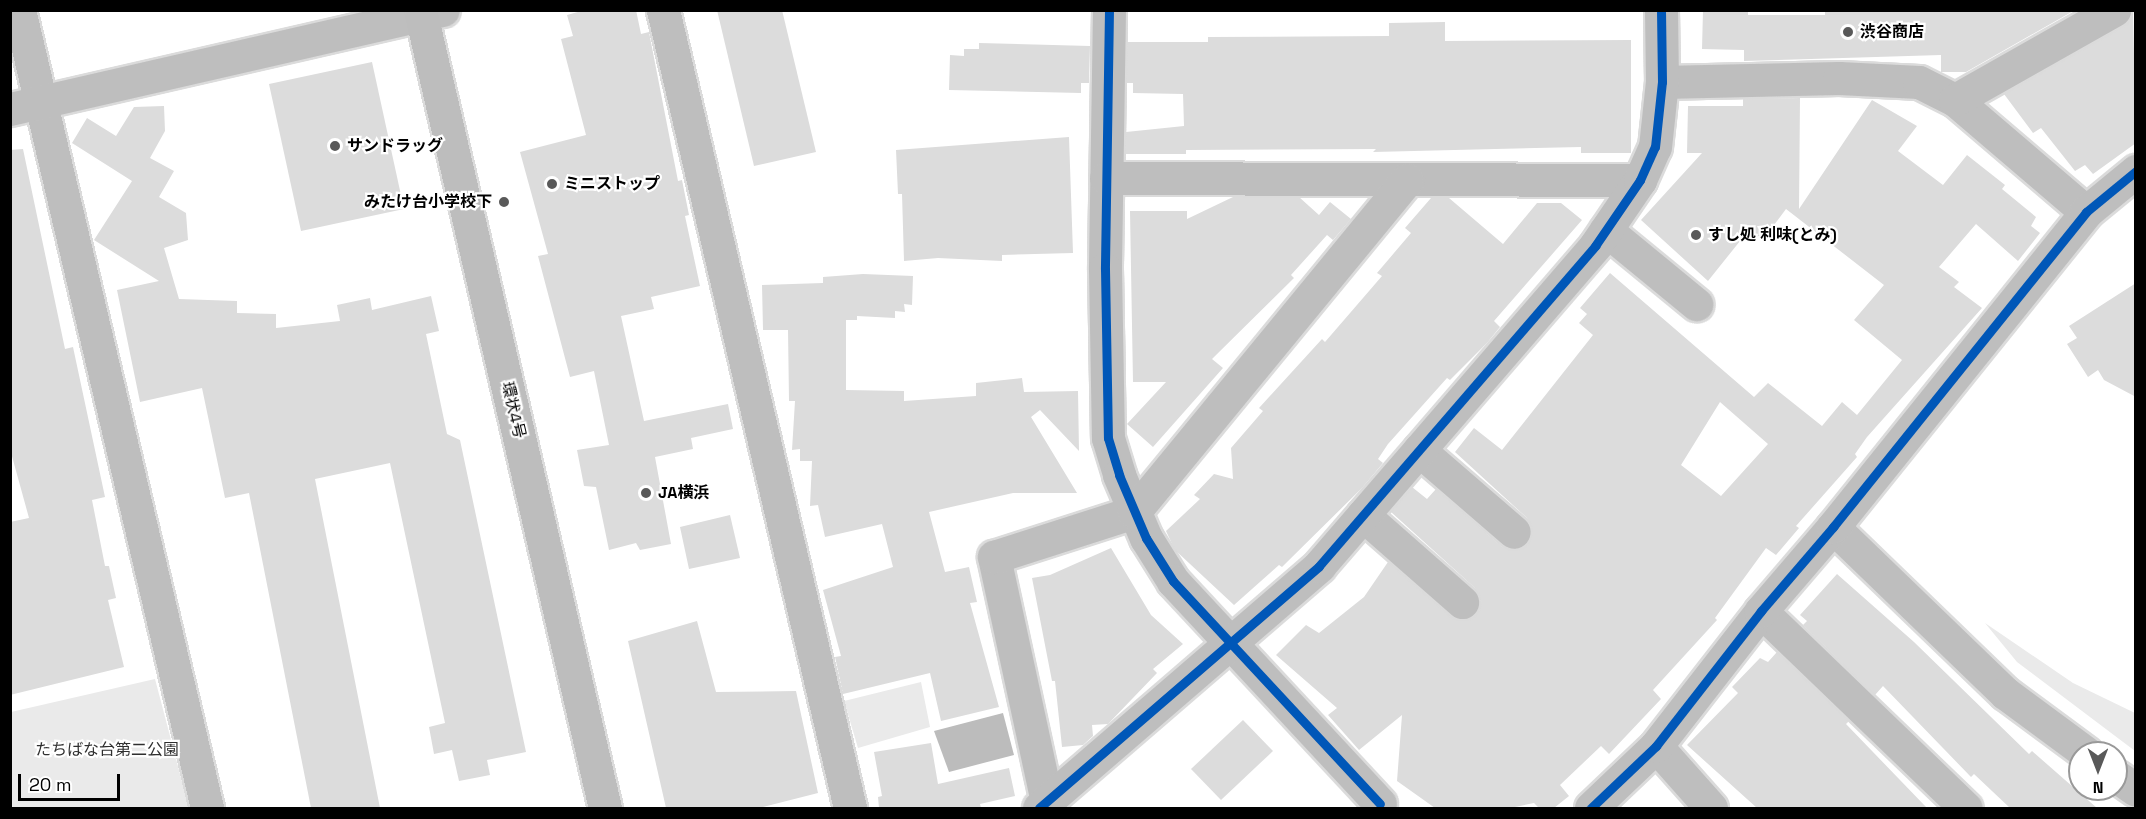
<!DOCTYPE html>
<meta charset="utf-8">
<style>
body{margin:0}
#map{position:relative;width:2146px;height:819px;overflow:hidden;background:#fff;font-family:"Space Grotesk","Noto Sans JP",sans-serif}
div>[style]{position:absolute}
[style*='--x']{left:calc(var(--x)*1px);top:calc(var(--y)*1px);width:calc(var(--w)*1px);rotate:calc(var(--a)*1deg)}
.green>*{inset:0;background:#eaeaea}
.water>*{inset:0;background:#bcbcbc}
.building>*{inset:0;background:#dcdcdc}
.roads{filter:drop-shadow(2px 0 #dbdbdb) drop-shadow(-2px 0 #dbdbdb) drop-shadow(0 2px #dbdbdb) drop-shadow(0 -2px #dbdbdb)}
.minor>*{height:33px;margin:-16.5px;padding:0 16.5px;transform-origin:16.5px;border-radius:16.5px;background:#bebebe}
.tertiary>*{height:33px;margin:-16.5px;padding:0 16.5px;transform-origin:16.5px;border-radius:16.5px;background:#bebebe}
.primary>*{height:33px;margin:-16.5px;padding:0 16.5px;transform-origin:16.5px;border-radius:16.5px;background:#bdbdbd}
.cycleway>*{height:9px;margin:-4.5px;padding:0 4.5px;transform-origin:4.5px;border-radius:4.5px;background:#0057b8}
.dots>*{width:16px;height:16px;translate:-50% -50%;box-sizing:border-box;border:3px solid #fff;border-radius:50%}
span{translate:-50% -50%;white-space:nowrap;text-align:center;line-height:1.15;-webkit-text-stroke:4.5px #fff;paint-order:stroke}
.poi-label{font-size:16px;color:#000;font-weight:700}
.left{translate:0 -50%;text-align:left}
.right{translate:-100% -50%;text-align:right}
.street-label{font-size:16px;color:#000}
.park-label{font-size:16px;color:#2f2f2f}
.frame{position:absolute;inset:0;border:12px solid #000;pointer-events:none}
.north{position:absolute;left:2068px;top:741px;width:60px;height:60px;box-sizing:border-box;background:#fff;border:2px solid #999;border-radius:50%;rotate:180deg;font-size:16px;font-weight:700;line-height:24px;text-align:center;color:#000}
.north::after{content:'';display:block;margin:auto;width:21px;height:27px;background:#595959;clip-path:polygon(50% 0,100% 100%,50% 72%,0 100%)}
.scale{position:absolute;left:18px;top:774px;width:102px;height:27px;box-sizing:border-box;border:3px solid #000;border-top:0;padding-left:8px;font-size:18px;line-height:21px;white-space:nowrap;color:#000;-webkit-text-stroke:4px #fff;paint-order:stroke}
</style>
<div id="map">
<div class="green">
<i style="clip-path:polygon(1985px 623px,2073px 683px,2135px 713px,2135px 751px,2017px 662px)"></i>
<i style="clip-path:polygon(155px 679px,189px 808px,11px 808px,11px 712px)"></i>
<i style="clip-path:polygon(921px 682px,930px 727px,858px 748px,844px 701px)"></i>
</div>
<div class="water">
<i style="clip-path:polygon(1003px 713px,1014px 755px,949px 772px,934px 731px)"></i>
</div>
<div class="building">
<i style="clip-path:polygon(585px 10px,636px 10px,641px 34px,649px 32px,678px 181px,682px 180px,689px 215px,685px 216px,700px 286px,651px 297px,654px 309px,621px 316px,644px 421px,728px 404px,733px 429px,691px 438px,693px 449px,655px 457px,671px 544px,640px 550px,636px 543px,609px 550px,596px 487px,584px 486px,577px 450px,609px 445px,594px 371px,570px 377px,538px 256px,548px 254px,520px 152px,586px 135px,561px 39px,573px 36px,567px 15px)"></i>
<i style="clip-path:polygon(717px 10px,782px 10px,816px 152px,754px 166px)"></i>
<i style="clip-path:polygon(1703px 10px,1748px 10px,1748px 15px,1825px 15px,1825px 10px,2075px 10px,1966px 72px,1941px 72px,1941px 55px,1744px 61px,1744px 50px,1702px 49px)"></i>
<i style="clip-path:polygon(2133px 10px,2136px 143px,2093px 174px,2085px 165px,2075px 171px,2041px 128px,2033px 133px,2004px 94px,2123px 26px)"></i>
<i style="clip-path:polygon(1445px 22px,1445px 41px,1631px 40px,1631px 153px,1581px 153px,1581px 147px,1373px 152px,1376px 149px,1186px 150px,1186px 154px,1126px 154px,1126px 132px,1184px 126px,1183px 94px,1133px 93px,1133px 83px,1127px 83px,1127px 42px,1208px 42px,1208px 37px,1389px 36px,1389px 23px)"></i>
<i style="clip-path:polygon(979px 43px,1090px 46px,1089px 83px,1081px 83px,1081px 93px,949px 90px,950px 55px,964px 56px,964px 49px,979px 49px)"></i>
<i style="clip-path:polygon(372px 62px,404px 209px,301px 231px,269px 84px)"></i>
<i style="clip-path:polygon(evenodd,1800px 98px,1799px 209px,1872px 100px,1917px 126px,1898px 151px,1943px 185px,1967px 155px,2005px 185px,2002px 189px,2036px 217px,2031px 226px,2040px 233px,2018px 261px,1976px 224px,1939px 267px,1959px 282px,1954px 287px,1982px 308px,1867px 437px,1855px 454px,1857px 457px,1796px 526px,1799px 528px,1776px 555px,1766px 548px,1715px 618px,1717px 620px,1653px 690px,1661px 699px,1609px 754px,1601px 746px,1560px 785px,1569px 796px,1554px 808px,1539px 808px,1534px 803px,1510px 808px,1435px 808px,1397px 781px,1402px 715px,1359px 750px,1328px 715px,1337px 708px,1276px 655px,1306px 625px,1319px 633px,1364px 597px,1388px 562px,1450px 616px,1467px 620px,1476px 614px,1480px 605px,1475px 588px,1391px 512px,1412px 487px,1427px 499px,1436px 489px,1502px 547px,1511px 550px,1528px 545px,1532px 535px,1527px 518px,1455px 452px,1474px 428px,1502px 450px,1593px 335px,1579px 323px,1587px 314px,1580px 308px,1610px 273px,1754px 397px,1768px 383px,1822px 426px,1842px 402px,1857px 415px,1902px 360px,1854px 320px,1884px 285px,1786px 209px,1762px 241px,1748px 231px,1708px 281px,1641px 220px,1702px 153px,1687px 153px,1688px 106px,1743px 106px,1743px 99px,1800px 98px,1720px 402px,1768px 444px,1721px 496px,1681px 465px,1720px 402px)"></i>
<i style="clip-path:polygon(164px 106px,165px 131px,150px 158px,174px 171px,159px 197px,186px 213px,188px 240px,164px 248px,179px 299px,237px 301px,237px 313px,276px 314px,276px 328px,340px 321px,337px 305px,370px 298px,372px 310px,431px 296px,439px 331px,426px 334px,447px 434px,460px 440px,526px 752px,487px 760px,490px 775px,459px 781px,452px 750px,434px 754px,429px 727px,445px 723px,390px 463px,315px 479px,380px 808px,311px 808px,249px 493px,225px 498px,202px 388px,140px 402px,117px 290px,159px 281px,94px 240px,132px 181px,72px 143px,87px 118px,116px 136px,134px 107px)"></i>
<i style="clip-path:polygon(1069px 137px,1073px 253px,1002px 255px,1002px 261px,938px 258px,904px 261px,902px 194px,898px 194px,896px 150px)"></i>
<i style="clip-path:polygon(23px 149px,65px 349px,73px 347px,105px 497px,92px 500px,105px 566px,109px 566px,116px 598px,108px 600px,124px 667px,10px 695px,10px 522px,29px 518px,10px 449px,10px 150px)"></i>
<i style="clip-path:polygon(1233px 197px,1299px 197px,1319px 215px,1330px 202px,1351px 219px,1333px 240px,1327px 235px,1291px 275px,1294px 278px,1212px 359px,1223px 368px,1153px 447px,1127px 424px,1166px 382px,1133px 382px,1130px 211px,1187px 211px,1187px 219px)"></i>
<i style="clip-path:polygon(1431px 198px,1449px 198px,1503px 244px,1537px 203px,1561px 203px,1582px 220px,1494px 321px,1500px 327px,1487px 343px,1450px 380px,1447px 378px,1388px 444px,1378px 459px,1383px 463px,1362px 488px,1282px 567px,1279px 565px,1234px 605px,1175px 550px,1166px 531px,1200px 499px,1194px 495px,1214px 474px,1233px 479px,1231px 448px,1263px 411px,1259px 408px,1322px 339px,1325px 342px,1382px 276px,1377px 273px,1411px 233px,1405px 228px)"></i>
<i style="clip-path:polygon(863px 274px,913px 276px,912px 305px,904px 304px,905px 312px,895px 311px,895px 318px,857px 316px,857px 320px,846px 320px,846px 390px,904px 391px,904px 401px,976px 396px,976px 383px,1022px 378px,1024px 392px,1078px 391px,1079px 451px,1040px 410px,1031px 417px,1077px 493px,1013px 493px,929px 512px,945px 572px,969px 567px,977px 602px,970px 603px,999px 707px,941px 721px,930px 673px,843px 694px,835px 657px,841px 656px,823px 590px,893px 567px,882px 524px,825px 537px,818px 505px,810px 506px,812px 461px,800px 461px,800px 449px,792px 450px,795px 401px,789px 401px,788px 330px,763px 330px,762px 285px,823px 283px,823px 277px)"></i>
<i style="clip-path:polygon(2136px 283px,2136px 397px,2104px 380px,2098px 370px,2088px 377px,2067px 344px,2077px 338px,2069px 326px)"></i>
<i style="clip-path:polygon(730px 515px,740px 558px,689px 569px,680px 527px)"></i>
<i style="clip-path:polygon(1111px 548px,1151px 615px,1183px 644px,1153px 669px,1157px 673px,1108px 724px,1092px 725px,1093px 736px,1083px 745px,1062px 747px,1055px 681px,1052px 681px,1032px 578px,1050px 575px)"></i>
<i style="clip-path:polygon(1837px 574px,1914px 642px,2029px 754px,2032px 751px,2097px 808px,2010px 808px,1974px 774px,1971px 777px,1883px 686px,1875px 695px,1803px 625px,1807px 621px,1800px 615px)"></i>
<i style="clip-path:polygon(697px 621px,716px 692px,796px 691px,818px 793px,759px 808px,666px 808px,628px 641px)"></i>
<i style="clip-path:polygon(1777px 652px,1849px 721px,1846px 724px,1927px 808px,1757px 808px,1687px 745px,1738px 693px,1732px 687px,1760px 658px,1768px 662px)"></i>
<i style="clip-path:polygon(1243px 720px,1273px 751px,1221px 800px,1191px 769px)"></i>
<i style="clip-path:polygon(931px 743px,938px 784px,1009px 768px,1015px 796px,980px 804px,981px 808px,879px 808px,878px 797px,882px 796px,874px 752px)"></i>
</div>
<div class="roads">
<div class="minor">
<i style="--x:19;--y:10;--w:820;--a:76.74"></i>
<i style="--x:663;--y:10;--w:820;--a:76.81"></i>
<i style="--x:1109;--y:10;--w:259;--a:90.9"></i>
<i style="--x:1105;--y:269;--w:169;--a:89"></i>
<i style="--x:1108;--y:438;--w:39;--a:73"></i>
<i style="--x:1119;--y:475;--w:69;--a:66.8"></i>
<i style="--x:1146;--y:538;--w:51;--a:57.9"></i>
<i style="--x:1173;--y:581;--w:304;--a:47.1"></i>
<i style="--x:1662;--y:82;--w:177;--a:-1.3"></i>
<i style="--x:1839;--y:78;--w:80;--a:2.9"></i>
<i style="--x:1919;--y:82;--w:40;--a:26.6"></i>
<i style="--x:1955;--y:100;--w:172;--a:40.5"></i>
<i style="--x:1955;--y:100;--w:183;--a:-29.5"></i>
<i style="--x:1106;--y:178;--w:534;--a:0.21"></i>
<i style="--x:1606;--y:230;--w:117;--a:39.4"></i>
<i style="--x:1419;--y:450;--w:125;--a:40.8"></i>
<i style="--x:1363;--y:515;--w:132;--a:41.3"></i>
<i style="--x:1833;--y:527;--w:239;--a:44"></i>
<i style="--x:2005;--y:693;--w:101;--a:36.5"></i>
<i style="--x:1761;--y:611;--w:284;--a:43.9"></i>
<i style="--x:1656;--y:746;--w:83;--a:48.4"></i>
<i style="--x:2116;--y:776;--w:24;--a:35"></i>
<i style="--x:1047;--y:802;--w:251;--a:-102.2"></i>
<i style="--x:994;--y:557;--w:147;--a:-17.8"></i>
<i style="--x:1134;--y:512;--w:430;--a:-50.6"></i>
<i style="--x:1039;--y:808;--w:370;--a:-40.8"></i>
<i style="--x:1319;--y:566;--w:423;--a:-49.2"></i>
<i style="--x:1595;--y:246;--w:80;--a:-55.7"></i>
<i style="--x:1640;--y:180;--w:36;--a:-66"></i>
<i style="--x:1655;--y:147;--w:65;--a:-83.9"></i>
<i style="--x:1662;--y:82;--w:72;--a:-90.8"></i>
<i style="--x:1591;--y:808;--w:90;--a:-43.6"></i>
<i style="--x:1656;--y:746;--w:171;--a:-52.1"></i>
<i style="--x:1761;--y:611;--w:111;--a:-49.4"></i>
<i style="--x:1833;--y:527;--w:404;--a:-51.2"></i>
<i style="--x:2086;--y:212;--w:65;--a:-39.4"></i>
</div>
<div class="tertiary">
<i style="--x:10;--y:109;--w:444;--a:-12.9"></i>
</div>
<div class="primary">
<i style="--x:420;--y:10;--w:819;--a:76.95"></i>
</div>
</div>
<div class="cycleway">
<i style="--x:1109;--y:10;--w:259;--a:90.9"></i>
<i style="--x:1105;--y:269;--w:169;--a:89"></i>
<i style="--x:1108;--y:438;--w:39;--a:73"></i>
<i style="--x:1119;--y:475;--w:69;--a:66.8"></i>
<i style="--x:1146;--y:538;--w:51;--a:57.9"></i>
<i style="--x:1173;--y:581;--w:304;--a:47.1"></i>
<i style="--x:1039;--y:808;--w:370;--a:-40.8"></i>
<i style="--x:1319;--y:566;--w:423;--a:-49.2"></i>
<i style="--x:1595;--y:246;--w:80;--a:-55.7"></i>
<i style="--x:1640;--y:180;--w:36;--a:-66"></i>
<i style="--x:1655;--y:147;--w:65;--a:-83.9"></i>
<i style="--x:1662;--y:82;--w:72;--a:-90.8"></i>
<i style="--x:1591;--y:808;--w:90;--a:-43.6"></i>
<i style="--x:1656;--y:746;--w:171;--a:-52.1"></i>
<i style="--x:1761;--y:611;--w:111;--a:-49.4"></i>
<i style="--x:1833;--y:527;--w:404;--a:-51.2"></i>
<i style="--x:2086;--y:212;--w:65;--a:-39.4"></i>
</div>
<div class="dots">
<i style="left:1848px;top:32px;background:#595959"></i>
<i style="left:335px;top:146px;background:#595959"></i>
<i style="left:552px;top:184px;background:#595959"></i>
<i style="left:504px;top:202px;background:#595959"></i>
<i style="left:1696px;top:235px;background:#595959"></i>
<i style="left:646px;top:493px;background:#595959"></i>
</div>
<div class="poi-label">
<span class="left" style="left:1860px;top:32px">渋谷商店</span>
<span class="left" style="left:347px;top:146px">サンドラッグ</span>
<span class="left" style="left:564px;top:184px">ミニストップ</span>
<span class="right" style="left:492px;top:202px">みたけ台小学校下</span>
<span class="left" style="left:1708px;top:235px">すし処 利味(とみ)</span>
<span class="left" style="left:658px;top:493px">JA横浜</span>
</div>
<div class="street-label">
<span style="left:513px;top:410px;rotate:77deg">環状4号</span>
</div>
<div class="park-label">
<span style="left:107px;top:750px">たちばな台第二公園</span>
</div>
<div class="frame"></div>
<div class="north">N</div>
<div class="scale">20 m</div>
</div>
